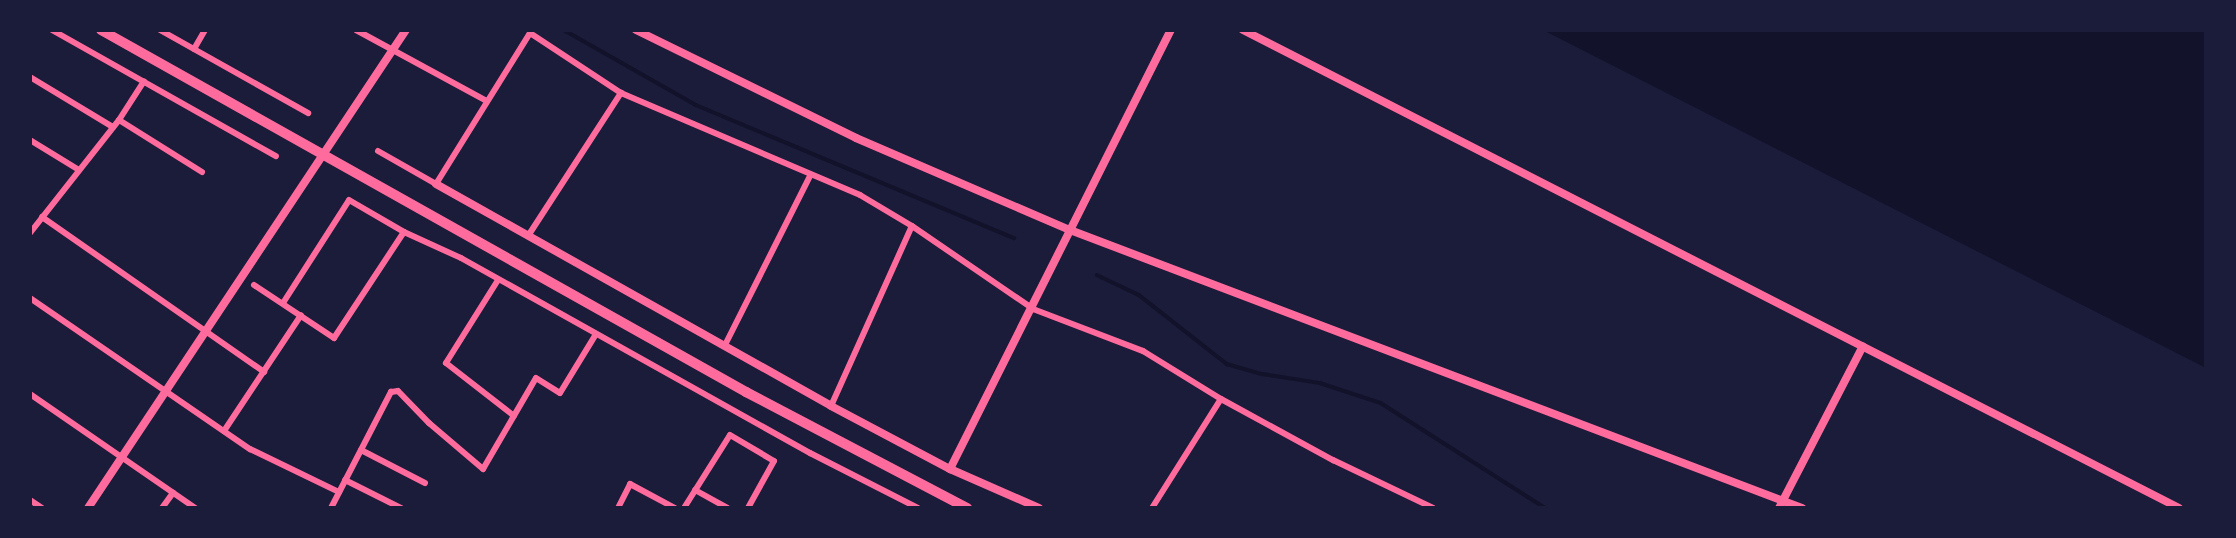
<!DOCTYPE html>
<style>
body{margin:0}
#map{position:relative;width:2236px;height:538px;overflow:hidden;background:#1b1b3a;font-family:"DejaVu Sans",sans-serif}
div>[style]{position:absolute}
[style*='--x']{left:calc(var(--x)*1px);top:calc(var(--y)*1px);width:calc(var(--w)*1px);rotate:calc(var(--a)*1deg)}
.water>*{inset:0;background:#12122b}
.stream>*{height:3.5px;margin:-1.75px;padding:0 1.75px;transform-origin:1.75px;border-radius:1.75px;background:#12122b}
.minor>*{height:6px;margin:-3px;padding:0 3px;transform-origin:3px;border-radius:3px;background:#ff6b9d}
.tertiary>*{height:8px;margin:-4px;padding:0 4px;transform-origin:4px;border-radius:4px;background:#ff6b9d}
.secondary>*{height:10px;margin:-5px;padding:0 5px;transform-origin:5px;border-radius:5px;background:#ff6b9d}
span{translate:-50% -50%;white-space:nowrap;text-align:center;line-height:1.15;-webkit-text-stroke:6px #1b1b3a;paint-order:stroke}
.frame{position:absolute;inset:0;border:32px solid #1b1b3a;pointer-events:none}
</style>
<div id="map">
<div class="water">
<i style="clip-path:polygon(1543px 30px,2206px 30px,2206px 368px)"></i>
</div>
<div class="stream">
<i style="--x:564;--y:30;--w:152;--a:29.6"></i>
<i style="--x:696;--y:105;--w:345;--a:22.7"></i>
<i style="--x:1097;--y:275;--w:47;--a:25.5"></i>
<i style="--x:1139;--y:295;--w:112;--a:38.1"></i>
<i style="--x:1227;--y:364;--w:37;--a:16"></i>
<i style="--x:1263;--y:374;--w:58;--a:9"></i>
<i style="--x:1320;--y:383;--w:64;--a:18.2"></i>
<i style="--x:1381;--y:403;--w:195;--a:32.6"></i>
</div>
<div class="minor">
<i style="--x:52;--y:30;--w:257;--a:29.4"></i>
<i style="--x:160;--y:30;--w:170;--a:29.3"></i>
<i style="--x:356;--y:30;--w:149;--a:28.5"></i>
<i style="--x:194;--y:49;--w:22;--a:-60"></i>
<i style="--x:30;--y:77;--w:97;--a:31.1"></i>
<i style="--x:119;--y:120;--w:98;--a:32.1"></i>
<i style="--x:30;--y:140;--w:57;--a:31.5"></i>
<i style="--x:378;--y:151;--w:67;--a:29.6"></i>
<i style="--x:436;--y:184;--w:178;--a:-58.1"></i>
<i style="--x:530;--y:33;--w:109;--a:33.4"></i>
<i style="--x:621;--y:93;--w:260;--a:23.1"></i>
<i style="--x:860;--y:195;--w:61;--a:30.8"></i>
<i style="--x:912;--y:226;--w:147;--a:34.4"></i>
<i style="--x:1033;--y:309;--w:118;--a:20.9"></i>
<i style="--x:1143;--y:351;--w:92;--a:31.6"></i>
<i style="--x:1221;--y:399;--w:128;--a:28.6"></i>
<i style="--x:1333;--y:460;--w:111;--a:25.6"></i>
<i style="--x:42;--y:217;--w:271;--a:34.9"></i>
<i style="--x:30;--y:233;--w:144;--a:-51.8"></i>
<i style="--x:119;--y:120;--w:46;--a:-57.3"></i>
<i style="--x:528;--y:236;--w:171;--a:-57"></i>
<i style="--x:498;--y:280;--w:98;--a:122.1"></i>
<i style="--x:446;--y:363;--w:86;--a:37.9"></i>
<i style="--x:254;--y:285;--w:96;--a:33.5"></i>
<i style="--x:334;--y:338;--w:127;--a:-56.6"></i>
<i style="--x:30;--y:298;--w:267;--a:34.5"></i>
<i style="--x:250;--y:449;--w:99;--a:25.8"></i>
<i style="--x:283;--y:303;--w:122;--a:-57.3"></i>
<i style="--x:349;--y:200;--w:64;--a:30.2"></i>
<i style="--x:404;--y:232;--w:63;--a:24.5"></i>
<i style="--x:461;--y:258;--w:400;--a:29.2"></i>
<i style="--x:810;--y:453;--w:121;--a:27"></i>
<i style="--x:725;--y:345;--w:189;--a:-63.3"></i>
<i style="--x:30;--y:394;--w:201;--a:34.6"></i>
<i style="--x:831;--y:406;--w:197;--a:-65.8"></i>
<i style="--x:224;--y:431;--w:139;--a:-56.4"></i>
<i style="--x:361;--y:450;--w:72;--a:27.3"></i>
<i style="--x:345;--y:480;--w:63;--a:26.6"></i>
<i style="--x:695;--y:490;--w:37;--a:29"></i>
<i style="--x:30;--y:500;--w:14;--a:34"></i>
<i style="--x:162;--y:508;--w:19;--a:-54"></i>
<i style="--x:331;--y:508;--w:131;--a:-62.7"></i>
<i style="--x:391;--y:392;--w:7;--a:-8"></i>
<i style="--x:398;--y:391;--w:45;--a:45.9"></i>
<i style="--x:429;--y:423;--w:71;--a:40.4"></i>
<i style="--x:483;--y:469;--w:105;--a:-59.8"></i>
<i style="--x:536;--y:378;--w:28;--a:32"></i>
<i style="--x:560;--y:393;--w:69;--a:-58.6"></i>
<i style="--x:618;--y:508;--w:27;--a:-63"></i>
<i style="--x:630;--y:484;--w:51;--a:28.1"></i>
<i style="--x:684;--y:508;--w:86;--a:-57.8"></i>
<i style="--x:730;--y:435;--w:51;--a:30.6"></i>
<i style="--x:774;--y:461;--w:54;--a:119"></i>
<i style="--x:1152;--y:508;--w:129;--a:-57.7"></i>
</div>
<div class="tertiary">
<i style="--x:636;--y:30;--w:245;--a:26.1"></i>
<i style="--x:856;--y:138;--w:233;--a:23.3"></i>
<i style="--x:1070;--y:230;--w:783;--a:20.8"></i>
<i style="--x:1243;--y:30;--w:1051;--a:27.05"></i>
<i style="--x:436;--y:184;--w:453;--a:29.3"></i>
<i style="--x:831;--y:406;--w:135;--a:27.9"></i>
<i style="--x:950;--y:469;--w:97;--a:23.7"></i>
<i style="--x:950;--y:469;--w:491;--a:-63.3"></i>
<i style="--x:88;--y:508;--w:574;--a:-56.37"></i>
<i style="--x:1779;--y:508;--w:182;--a:-62.6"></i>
</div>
<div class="secondary">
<i style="--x:101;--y:30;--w:740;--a:29.3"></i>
<i style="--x:746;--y:392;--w:250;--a:27.7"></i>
</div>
<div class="frame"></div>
</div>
